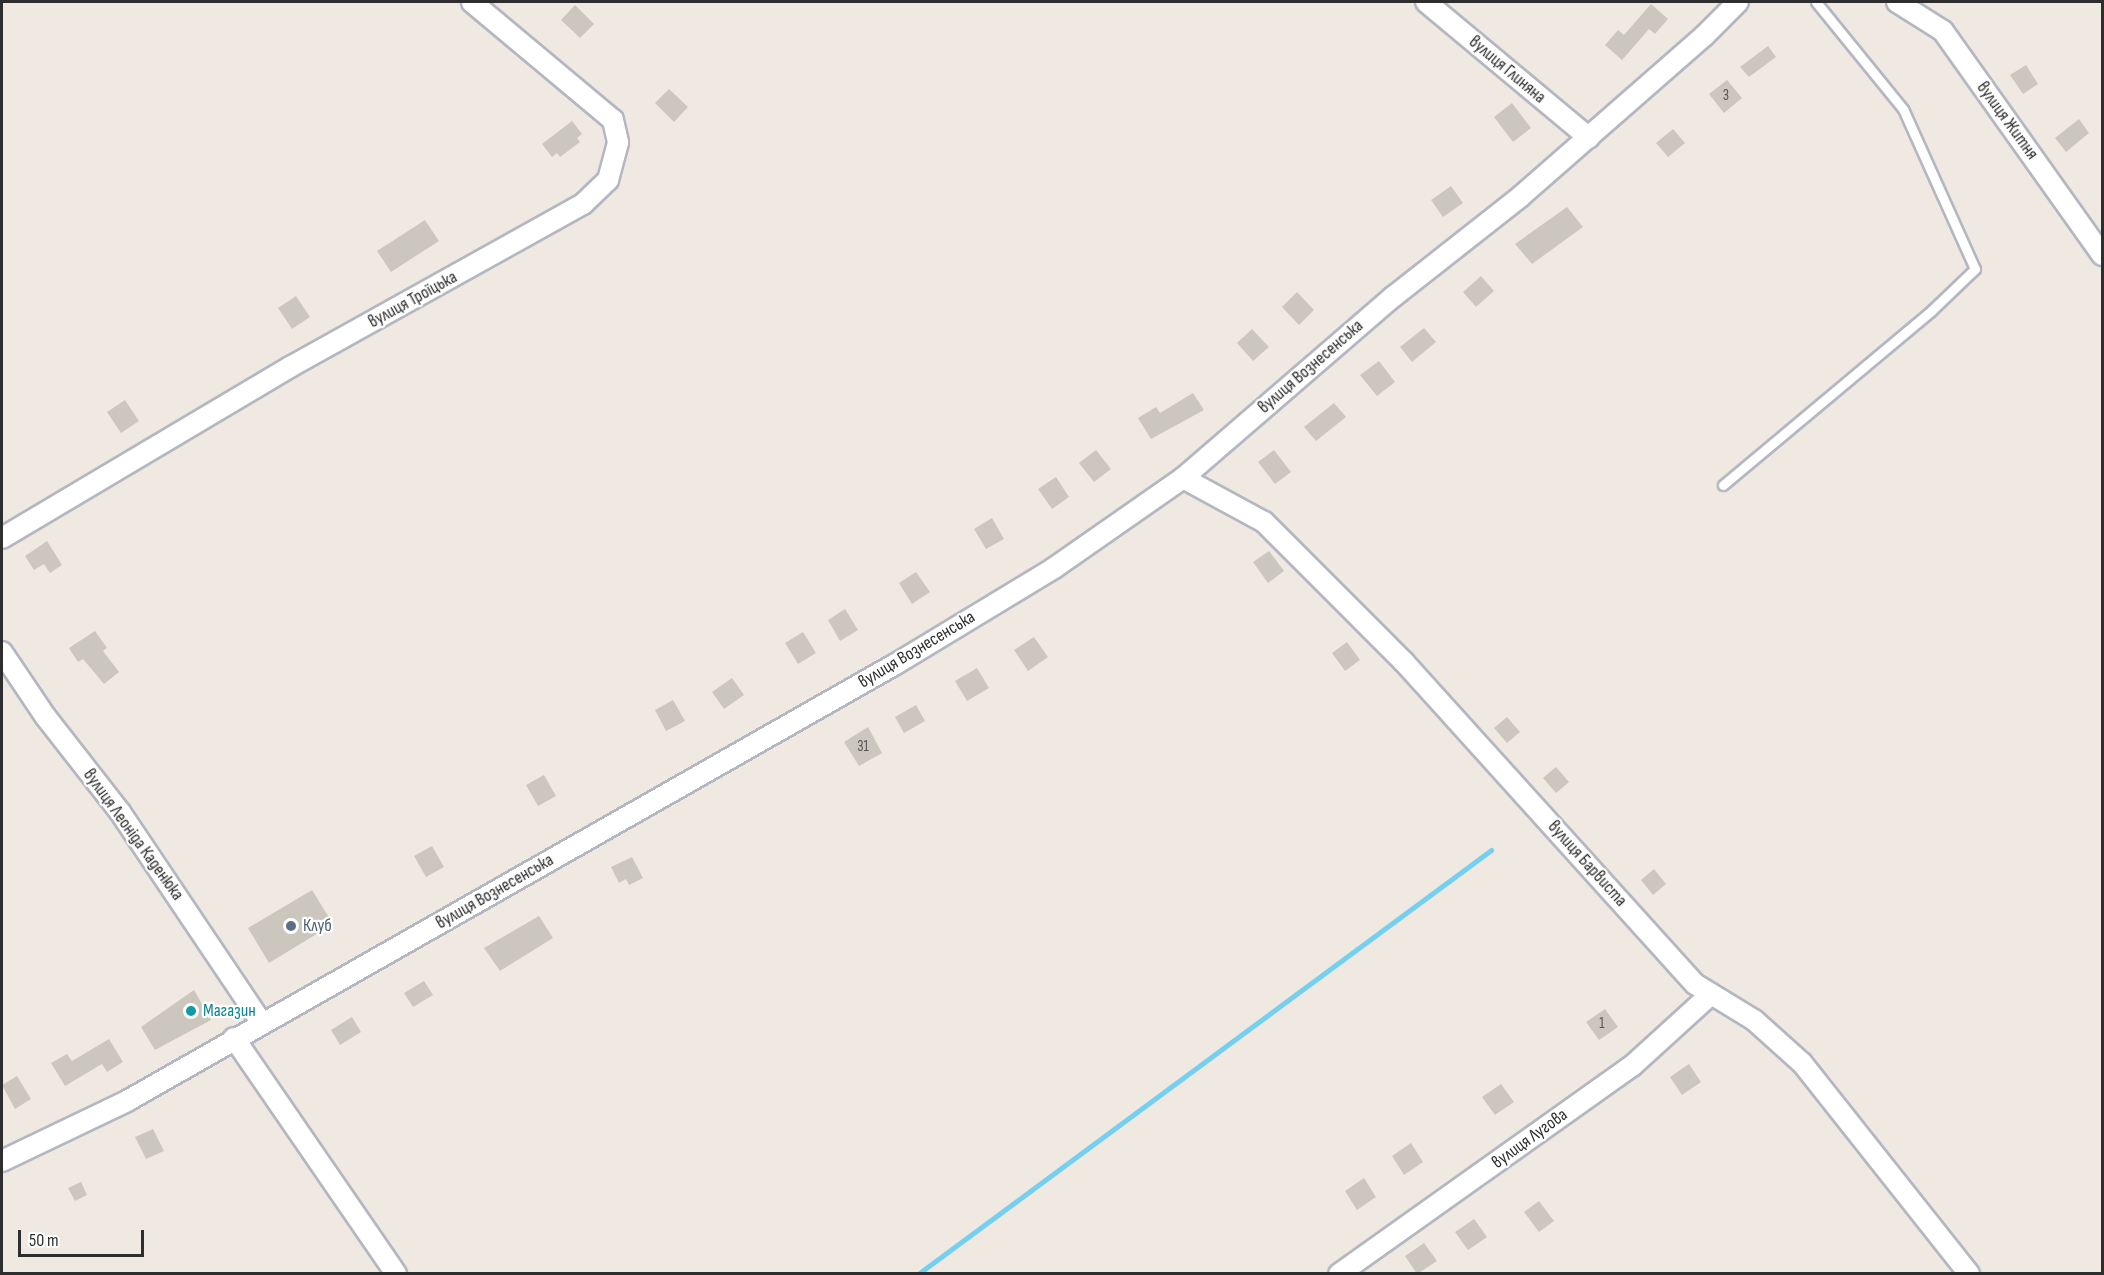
<!DOCTYPE html>
<meta charset="utf-8">
<style>
body{margin:0}
#map{position:relative;width:2104px;height:1275px;overflow:hidden;background:#efe9e1;font-family:"Sofia Sans Condensed",sans-serif}
div>[style]{position:absolute}
[style*='--x']{left:calc(var(--x)*1px);top:calc(var(--y)*1px);width:calc(var(--w)*1px);rotate:calc(var(--a)*1deg)}
.stream>*{height:5px;margin:-2.5px;padding:0 2.5px;transform-origin:2.5px;border-radius:2.5px;background:#75cff0}
.building>*{inset:0;background:#cbc7bf}
.roads{filter:drop-shadow(2px 0 #b4b7c1) drop-shadow(-2px 0 #b4b7c1) drop-shadow(0 2px #b4b7c1) drop-shadow(0 -2px #b4b7c1)}
.service>*{height:9px;margin:-4.5px;padding:0 4.5px;transform-origin:4.5px;border-radius:4.5px;background:#fff}
.minor>*{height:20px;margin:-10px;padding:0 10px;transform-origin:10px;border-radius:10px;background:#fff}
.dots>*{width:16px;height:16px;translate:-50% -50%;box-sizing:border-box;border:3px solid #fff;border-radius:50%}
span{translate:-50% -50%;white-space:nowrap;text-align:center;line-height:1.15;-webkit-text-stroke:4.5px #fff;paint-order:stroke}
.number-label{font-size:15px;color:#555452}
.number-label span{-webkit-text-stroke-width:0}
.street-label{font-size:18px;color:#2e2e2e}
.service-label{font-size:18px;color:#4e5e75}
.left{translate:0 -50%;text-align:left}
.culture-label{font-size:18px;color:#0d838f}
.frame{position:absolute;inset:0;border:3px solid #2e2e2e;pointer-events:none}
.scale{position:absolute;left:18px;top:1230px;width:126px;height:27px;box-sizing:border-box;border:3px solid #2e2e2e;border-top:0;padding-left:8px;font-size:18px;line-height:21px;white-space:nowrap;color:#2e2e2e;-webkit-text-stroke:4px #fff;paint-order:stroke}
</style>
<div id="map">
<div class="stream">
<i style="--x:918;--y:1274;--w:713;--a:-36.5"></i>
</div>
<div class="building">
<i style="clip-path:polygon(1651px 4px,1668px 19px,1655px 34px,1649px 29px,1622px 60px,1605px 45px,1618px 30px,1624px 35px)"></i>
<i style="clip-path:polygon(575px 5px,594px 24px,580px 38px,561px 20px)"></i>
<i style="clip-path:polygon(1768px 46px,1776px 57px,1749px 77px,1740px 67px)"></i>
<i style="clip-path:polygon(2026px 65px,2038px 84px,2023px 94px,2010px 75px)"></i>
<i style="clip-path:polygon(1727px 80px,1742px 98px,1724px 113px,1709px 94px)"></i>
<i style="clip-path:polygon(669px 89px,688px 107px,674px 122px,655px 103px)"></i>
<i style="clip-path:polygon(1512px 103px,1531px 128px,1513px 142px,1494px 117px)"></i>
<i style="clip-path:polygon(2079px 119px,2089px 133px,2066px 152px,2055px 138px)"></i>
<i style="clip-path:polygon(572px 121px,582px 134px,577px 138px,580px 142px,560px 157px,557px 153px,552px 157px,542px 144px)"></i>
<i style="clip-path:polygon(1673px 129px,1685px 143px,1668px 157px,1656px 143px)"></i>
<i style="clip-path:polygon(1451px 186px,1463px 203px,1443px 217px,1431px 200px)"></i>
<i style="clip-path:polygon(1567px 207px,1583px 227px,1532px 264px,1515px 244px)"></i>
<i style="clip-path:polygon(425px 220px,439px 241px,391px 272px,377px 251px)"></i>
<i style="clip-path:polygon(1481px 276px,1494px 291px,1476px 307px,1463px 292px)"></i>
<i style="clip-path:polygon(1297px 292px,1314px 310px,1299px 325px,1282px 307px)"></i>
<i style="clip-path:polygon(296px 296px,310px 317px,292px 329px,278px 308px)"></i>
<i style="clip-path:polygon(1424px 328px,1436px 342px,1412px 362px,1400px 347px)"></i>
<i style="clip-path:polygon(1252px 329px,1269px 347px,1253px 361px,1237px 343px)"></i>
<i style="clip-path:polygon(1379px 361px,1395px 382px,1377px 396px,1360px 375px)"></i>
<i style="clip-path:polygon(1193px 393px,1204px 410px,1151px 439px,1138px 418px,1156px 407px,1160px 413px)"></i>
<i style="clip-path:polygon(125px 400px,139px 421px,121px 433px,107px 412px)"></i>
<i style="clip-path:polygon(1334px 403px,1346px 417px,1316px 441px,1304px 427px)"></i>
<i style="clip-path:polygon(1096px 450px,1111px 469px,1094px 482px,1079px 463px)"></i>
<i style="clip-path:polygon(1274px 450px,1291px 472px,1275px 484px,1258px 462px)"></i>
<i style="clip-path:polygon(1056px 477px,1069px 497px,1052px 509px,1038px 489px)"></i>
<i style="clip-path:polygon(992px 518px,1004px 539px,986px 549px,974px 529px)"></i>
<i style="clip-path:polygon(47px 541px,62px 565px,50px 573px,44px 564px,34px 570px,25px 556px)"></i>
<i style="clip-path:polygon(1269px 551px,1284px 571px,1268px 583px,1253px 562px)"></i>
<i style="clip-path:polygon(916px 572px,930px 592px,912px 604px,899px 583px)"></i>
<i style="clip-path:polygon(845px 609px,858px 630px,840px 641px,828px 620px)"></i>
<i style="clip-path:polygon(95px 631px,107px 648px,103px 651px,119px 672px,104px 684px,83px 659px,78px 662px,69px 648px)"></i>
<i style="clip-path:polygon(803px 632px,816px 653px,798px 664px,785px 643px)"></i>
<i style="clip-path:polygon(1034px 637px,1048px 657px,1028px 671px,1014px 650px)"></i>
<i style="clip-path:polygon(1347px 642px,1360px 660px,1345px 671px,1332px 653px)"></i>
<i style="clip-path:polygon(977px 668px,989px 688px,967px 701px,955px 681px)"></i>
<i style="clip-path:polygon(732px 678px,744px 695px,724px 709px,712px 692px)"></i>
<i style="clip-path:polygon(673px 700px,685px 721px,666px 731px,655px 710px)"></i>
<i style="clip-path:polygon(916px 705px,925px 721px,904px 733px,895px 717px)"></i>
<i style="clip-path:polygon(1507px 717px,1520px 732px,1507px 743px,1494px 728px)"></i>
<i style="clip-path:polygon(868px 727px,882px 753px,859px 766px,844px 742px)"></i>
<i style="clip-path:polygon(1556px 767px,1569px 782px,1556px 793px,1543px 778px)"></i>
<i style="clip-path:polygon(544px 775px,556px 796px,538px 806px,526px 785px)"></i>
<i style="clip-path:polygon(432px 846px,444px 867px,426px 877px,414px 856px)"></i>
<i style="clip-path:polygon(632px 857px,643px 878px,629px 885px,626px 879px,619px 883px,611px 867px)"></i>
<i style="clip-path:polygon(1654px 869px,1666px 884px,1653px 895px,1641px 880px)"></i>
<i style="clip-path:polygon(312px 890px,333px 924px,269px 963px,248px 928px)"></i>
<i style="clip-path:polygon(539px 916px,553px 938px,500px 971px,484px 948px)"></i>
<i style="clip-path:polygon(424px 981px,433px 995px,413px 1007px,404px 993px)"></i>
<i style="clip-path:polygon(194px 990px,211px 1020px,155px 1050px,141px 1027px)"></i>
<i style="clip-path:polygon(1605px 1009px,1618px 1027px,1599px 1040px,1586px 1022px)"></i>
<i style="clip-path:polygon(352px 1017px,361px 1032px,340px 1045px,331px 1030px)"></i>
<i style="clip-path:polygon(109px 1039px,123px 1062px,107px 1072px,102px 1064px,65px 1086px,51px 1063px,67px 1054px,72px 1061px)"></i>
<i style="clip-path:polygon(1689px 1064px,1701px 1082px,1682px 1095px,1670px 1077px)"></i>
<i style="clip-path:polygon(17px 1076px,31px 1099px,15px 1109px,2px 1085px)"></i>
<i style="clip-path:polygon(1501px 1084px,1514px 1102px,1495px 1115px,1482px 1097px)"></i>
<i style="clip-path:polygon(153px 1129px,164px 1151px,146px 1159px,135px 1137px)"></i>
<i style="clip-path:polygon(1411px 1143px,1423px 1162px,1404px 1175px,1392px 1156px)"></i>
<i style="clip-path:polygon(1364px 1178px,1376px 1197px,1357px 1210px,1345px 1191px)"></i>
<i style="clip-path:polygon(81px 1182px,87px 1195px,75px 1201px,68px 1188px)"></i>
<i style="clip-path:polygon(1539px 1201px,1554px 1221px,1539px 1232px,1524px 1212px)"></i>
<i style="clip-path:polygon(1474px 1219px,1487px 1237px,1468px 1250px,1455px 1232px)"></i>
<i style="clip-path:polygon(1424px 1243px,1437px 1261px,1417px 1274px,1405px 1256px)"></i>
</div>
<div class="roads">
<div class="service">
<i style="--x:1723;--y:485;--w:271;--a:-39.9"></i>
<i style="--x:1931;--y:311;--w:61;--a:-43.7"></i>
<i style="--x:1975;--y:269;--w:175;--a:-114.2"></i>
<i style="--x:1903;--y:109;--w:138;--a:-129.1"></i>
</div>
<div class="minor">
<i style="--x:1426;--y:2;--w:212;--a:39.8"></i>
<i style="--x:1897;--y:2;--w:54;--a:32.2"></i>
<i style="--x:1943;--y:31;--w:275;--a:54.6"></i>
<i style="--x:1183;--y:478;--w:92;--a:28.5"></i>
<i style="--x:1264;--y:522;--w:198;--a:45"></i>
<i style="--x:1404;--y:662;--w:434;--a:47.9"></i>
<i style="--x:1695;--y:984;--w:69;--a:31.4"></i>
<i style="--x:1754;--y:1020;--w:64;--a:41.9"></i>
<i style="--x:1802;--y:1063;--w:269;--a:51.6"></i>
<i style="--x:2;--y:538;--w:335;--a:-30.7"></i>
<i style="--x:290;--y:367;--w:335;--a:-29.1"></i>
<i style="--x:583;--y:204;--w:35;--a:-44"></i>
<i style="--x:608;--y:180;--w:39;--a:-75"></i>
<i style="--x:618;--y:142;--w:23;--a:-103"></i>
<i style="--x:613;--y:120;--w:184;--a:-140.1"></i>
<i style="--x:2;--y:652;--w:77;--a:56.1"></i>
<i style="--x:45;--y:716;--w:122;--a:52"></i>
<i style="--x:120;--y:812;--w:253;--a:56.1"></i>
<i style="--x:234;--y:1038;--w:286;--a:55.5"></i>
<i style="--x:2;--y:1161;--w:139;--a:-25.6"></i>
<i style="--x:127;--y:1101;--w:882;--a:-29.62"></i>
<i style="--x:894;--y:665;--w:187;--a:-31.2"></i>
<i style="--x:1054;--y:568;--w:157;--a:-34.9"></i>
<i style="--x:1183;--y:478;--w:277;--a:-40.8"></i>
<i style="--x:1393;--y:297;--w:162;--a:-38.2"></i>
<i style="--x:1520;--y:197;--w:244;--a:-41.2"></i>
<i style="--x:1704;--y:36;--w:48;--a:-45"></i>
<i style="--x:1339;--y:1274;--w:359;--a:-35.4"></i>
<i style="--x:1632;--y:1066;--w:107;--a:-42.3"></i>
</div>
</div>
<div class="dots">
<i style="left:291px;top:926px;background:#5c6f8a"></i>
<i style="left:191px;top:1011px;background:#0f9aa8"></i>
</div>
<div class="number-label">
<span style="left:1726px;top:96px">3</span>
<span style="left:863px;top:747px">31</span>
<span style="left:1602px;top:1024px">1</span>
</div>
<div class="street-label">
<span style="left:1507px;top:70px;rotate:40deg">вулиця Глиняна</span>
<span style="left:2007px;top:121px;rotate:54deg">вулиця Житня</span>
<span style="left:413px;top:300px;rotate:-29deg">вулиця Троїцька</span>
<span style="left:1311px;top:367px;rotate:-41deg">вулиця Вознесенська</span>
<span style="left:917px;top:650px;rotate:-31deg">вулиця Вознесенська</span>
<span style="left:133px;top:835px;rotate:54deg">вулиця Леоніда Каденюка</span>
<span style="left:1587px;top:864px;rotate:48deg">вулиця Барвиста</span>
<span style="left:495px;top:892px;rotate:-30deg">вулиця Вознесенська</span>
<span style="left:1530px;top:1139px;rotate:-36deg">вулиця Лугова</span>
</div>
<div class="service-label">
<span class="left" style="left:303px;top:926px">Клуб</span>
</div>
<div class="culture-label">
<span class="left" style="left:203px;top:1011px">Магазин</span>
</div>
<div class="frame"></div>
<div class="scale">50 m</div>
</div>
